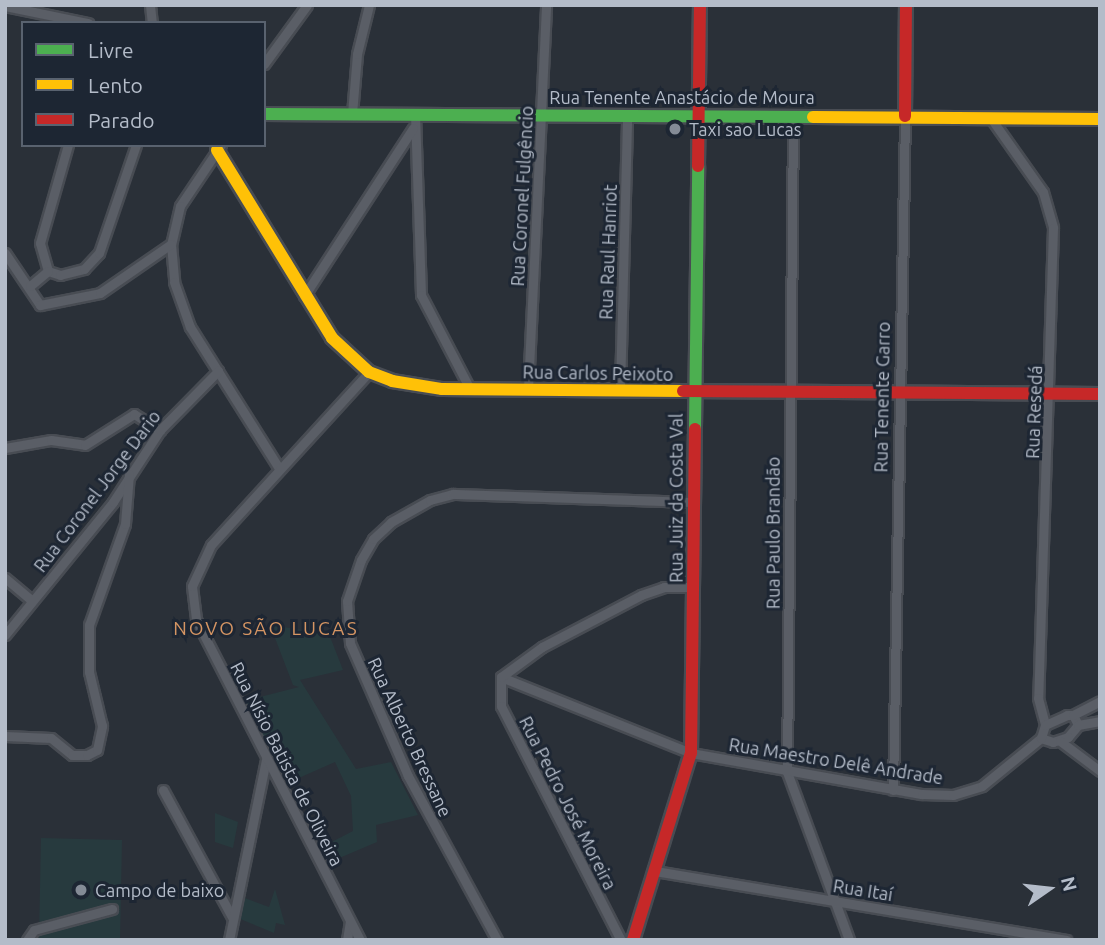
<!DOCTYPE html>
<meta charset="utf-8">
<style>
body{margin:0}
#map{position:relative;width:1105px;height:945px;overflow:hidden;background:#2a3038;font-family:Ubuntu,sans-serif}
div>[style]{position:absolute}
[style*='--x']{left:calc(var(--x)*1px);top:calc(var(--y)*1px);width:calc(var(--w)*1px);rotate:calc(var(--a)*1deg)}
.green>*{inset:0;background:#273a3e}
.roads{filter:drop-shadow(2px 0 #484c53) drop-shadow(-2px 0 #484c53) drop-shadow(0 2px #484c53) drop-shadow(0 -2px #484c53)}
.street>*{height:9px;margin:-4.5px;padding:0 4.5px;transform-origin:4.5px;border-radius:4.5px;background:#5a5e66}
.fast>*{height:12px;margin:-6px;padding:0 6px;transform-origin:6px;border-radius:6px;background:#4caf50}
.slow>*{height:12px;margin:-6px;padding:0 6px;transform-origin:6px;border-radius:6px;background:#ffc107}
.jam>*{height:12px;margin:-6px;padding:0 6px;transform-origin:6px;border-radius:6px;background:#c62828}
.dots>*{width:19px;height:19px;translate:-50% -50%;box-sizing:border-box;border:4px solid #1d2633;border-radius:50%}
span{translate:-50% -50%;white-space:nowrap;text-align:center;line-height:1.15;-webkit-text-stroke:6px #1d2633;paint-order:stroke}
.street-label{font-size:18px;color:#b4bcc9}
.poi-label{font-size:18px;color:#b4bcc9}
.left{translate:0 -50%;text-align:left}
.neighbourhood-label{font-size:19px;color:#d59563;letter-spacing:2px}
.frame{position:absolute;inset:0;border:7px solid #b4bcc9;pointer-events:none}
.legend{position:absolute;left:21px;top:21px;width:245px;height:126px;box-sizing:border-box;background:#1d2633;border:2px solid #59626f;margin:0;padding:9px 12px;list-style:none;font-size:21px;color:#b4bcc9}
.legend li{display:flex;align-items:center;gap:14px;height:35px}
.legend b{width:35px;border:2px solid #59626f}
.north{position:absolute;left:1014px;top:854px;width:70px;height:70px;-webkit-text-stroke:5px #1d2633;paint-order:stroke;rotate:76deg;font-size:19px;font-weight:700;line-height:28px;text-align:center;color:#b4bcc9}
.north::after{content:'';display:block;margin:auto;width:24px;height:32px;background:#b4bcc9;clip-path:polygon(50% 0,100% 100%,50% 72%,0 100%)}
</style>
<div id="map">
<div class="green">
<i style="clip-path:polygon(270px 625px,329px 634px,343px 670px,300px 680px,356px 769px,391px 762px,418px 815px,376px 825px,377px 842px,330px 862px,322px 847px,353px 831px,351px 796px,335px 762px,283px 785px,240px 702px,299px 687px,293px 685px)"></i>
<i style="clip-path:polygon(215px 813px,238px 822px,233px 848px,215px 842px)"></i>
<i style="clip-path:polygon(41px 838px,122px 840px,120px 940px,39px 940px)"></i>
<i style="clip-path:polygon(275px 889px,285px 925px,276px 923px,274px 933px,238px 918px,242px 897px,269px 907px)"></i>
</div>
<div class="roads">
<div class="street">
<i style="--x:150;--y:5;--w:18;--a:84"></i>
<i style="--x:5;--y:6;--w:85;--a:11.6"></i>
<i style="--x:264;--y:64;--w:73;--a:-53.9"></i>
<i style="--x:352;--y:114;--w:60;--a:-85.2"></i>
<i style="--x:357;--y:54;--w:50;--a:-76.2"></i>
<i style="--x:415;--y:114;--w:181;--a:88.1"></i>
<i style="--x:421;--y:295;--w:106;--a:62.5"></i>
<i style="--x:793;--y:115;--w:657;--a:90.52"></i>
<i style="--x:787;--y:772;--w:179;--a:69.7"></i>
<i style="--x:990;--y:117;--w:92;--a:54.8"></i>
<i style="--x:1043;--y:192;--w:37;--a:74"></i>
<i style="--x:1053;--y:228;--w:470;--a:91.8"></i>
<i style="--x:1038;--y:698;--w:28;--a:75"></i>
<i style="--x:221;--y:145;--w:73;--a:123.9"></i>
<i style="--x:180;--y:206;--w:39;--a:103"></i>
<i style="--x:171;--y:244;--w:38;--a:85"></i>
<i style="--x:174;--y:282;--w:48;--a:70.4"></i>
<i style="--x:190;--y:327;--w:165;--a:57.8"></i>
<i style="--x:5;--y:253;--w:63;--a:56.1"></i>
<i style="--x:40;--y:305;--w:61;--a:-11.3"></i>
<i style="--x:100;--y:293;--w:86;--a:-34.6"></i>
<i style="--x:48;--y:271;--w:13;--a:18"></i>
<i style="--x:60;--y:275;--w:25;--a:-14"></i>
<i style="--x:84;--y:269;--w:22;--a:-47"></i>
<i style="--x:99;--y:253;--w:114;--a:-71.1"></i>
<i style="--x:48;--y:271;--w:29;--a:-106"></i>
<i style="--x:40;--y:243;--w:102;--a:-74.1"></i>
<i style="--x:30;--y:286;--w:23;--a:-40"></i>
<i style="--x:304;--y:296;--w:200;--a:-57"></i>
<i style="--x:528;--y:389;--w:384;--a:-87.3"></i>
<i style="--x:620;--y:389;--w:272;--a:-88.5"></i>
<i style="--x:5;--y:448;--w:47;--a:-9.9"></i>
<i style="--x:51;--y:440;--w:34;--a:8"></i>
<i style="--x:85;--y:445;--w:58;--a:-32.3"></i>
<i style="--x:134;--y:414;--w:31;--a:32"></i>
<i style="--x:5;--y:578;--w:35;--a:40"></i>
<i style="--x:5;--y:635;--w:171;--a:-50.9"></i>
<i style="--x:113;--y:502;--w:86;--a:-56.9"></i>
<i style="--x:160;--y:430;--w:83;--a:-45.5"></i>
<i style="--x:501;--y:677;--w:205;--a:21.8"></i>
<i style="--x:691;--y:753;--w:235;--a:10.1"></i>
<i style="--x:922;--y:794;--w:31;--a:2"></i>
<i style="--x:953;--y:795;--w:30;--a:-17"></i>
<i style="--x:982;--y:786;--w:76;--a:-39.1"></i>
<i style="--x:501;--y:677;--w:29;--a:90"></i>
<i style="--x:501;--y:706;--w:263;--a:62.9"></i>
<i style="--x:501;--y:677;--w:51;--a:-36.2"></i>
<i style="--x:542;--y:647;--w:112;--a:-27.7"></i>
<i style="--x:641;--y:595;--w:24;--a:-19"></i>
<i style="--x:664;--y:587;--w:30;--a:0"></i>
<i style="--x:1067;--y:715;--w:6;--a:0"></i>
<i style="--x:1073;--y:715;--w:11;--a:63"></i>
<i style="--x:1078;--y:725;--w:16;--a:130"></i>
<i style="--x:1068;--y:737;--w:16;--a:162"></i>
<i style="--x:1053;--y:742;--w:13;--a:-162"></i>
<i style="--x:1041;--y:738;--w:14;--a:-73"></i>
<i style="--x:1045;--y:725;--w:24;--a:-24"></i>
<i style="--x:1073;--y:715;--w:30;--a:-27"></i>
<i style="--x:1078;--y:725;--w:22;--a:-10"></i>
<i style="--x:5;--y:736;--w:46;--a:2.5"></i>
<i style="--x:51;--y:738;--w:27;--a:39"></i>
<i style="--x:72;--y:755;--w:15;--a:0"></i>
<i style="--x:87;--y:755;--w:11;--a:-27"></i>
<i style="--x:97;--y:750;--w:25;--a:-78"></i>
<i style="--x:102;--y:726;--w:56;--a:-103.5"></i>
<i style="--x:89;--y:672;--w:47;--a:-90"></i>
<i style="--x:89;--y:625;--w:107;--a:-70.4"></i>
<i style="--x:125;--y:524;--w:50;--a:-85.4"></i>
<i style="--x:1060;--y:741;--w:50;--a:36.9"></i>
<i style="--x:163;--y:790;--w:147;--a:61.5"></i>
<i style="--x:893;--y:790;--w:674;--a:-88.98"></i>
<i style="--x:655;--y:871;--w:417;--a:9.5"></i>
<i style="--x:27;--y:940;--w:12;--a:-55"></i>
<i style="--x:34;--y:930;--w:81;--a:-15.1"></i>
<i style="--x:229;--y:940;--w:185;--a:-78.4"></i>
<i style="--x:347;--y:940;--w:18;--a:-81"></i>
<i style="--x:360;--y:940;--w:360;--a:-117.1"></i>
<i style="--x:196;--y:619;--w:33;--a:-97"></i>
<i style="--x:192;--y:586;--w:45;--a:-65.1"></i>
<i style="--x:211;--y:545;--w:234;--a:-47.6"></i>
<i style="--x:497;--y:940;--w:187;--a:-118.5"></i>
<i style="--x:408;--y:776;--w:145;--a:-113.6"></i>
<i style="--x:350;--y:643;--w:42;--a:-94.1"></i>
<i style="--x:347;--y:601;--w:43;--a:-71.1"></i>
<i style="--x:361;--y:560;--w:24;--a:-60"></i>
<i style="--x:373;--y:539;--w:25;--a:-43"></i>
<i style="--x:391;--y:522;--w:45;--a:-29.4"></i>
<i style="--x:430;--y:500;--w:24;--a:-15"></i>
<i style="--x:453;--y:494;--w:242;--a:1.9"></i>
</div>
<div class="fast">
<i style="--x:264;--y:114;--w:549;--a:0.31"></i>
<i style="--x:695;--y:429;--w:263;--a:-89.3"></i>
</div>
<div class="slow">
<i style="--x:813;--y:117;--w:287;--a:0.4"></i>
<i style="--x:217;--y:150;--w:220;--a:58.5"></i>
<i style="--x:332;--y:338;--w:50;--a:42.6"></i>
<i style="--x:369;--y:372;--w:25;--a:21"></i>
<i style="--x:392;--y:381;--w:51;--a:9.1"></i>
<i style="--x:442;--y:389;--w:241;--a:0.5"></i>
</div>
<div class="jam">
<i style="--x:905;--y:116;--w:111;--a:-89.5"></i>
<i style="--x:698;--y:166;--w:161;--a:-89.3"></i>
<i style="--x:683;--y:391;--w:417;--a:0.4"></i>
<i style="--x:633;--y:940;--w:196;--a:-72.8"></i>
<i style="--x:691;--y:753;--w:324;--a:-89.3"></i>
</div>
</div>
<div class="dots">
<i style="left:675px;top:129px;background:#848b96"></i>
<i style="left:81px;top:890px;background:#848b96"></i>
</div>
<div class="street-label">
<span style="left:682px;top:97px">Rua Tenente Anastácio de Moura</span>
<span style="left:522px;top:196px;rotate:-87deg">Rua Coronel Fulgêncio</span>
<span style="left:608px;top:252px;rotate:-88deg">Rua Raul Hanriot</span>
<span style="left:598px;top:373px;rotate:1deg">Rua Carlos Peixoto</span>
<span style="left:882px;top:397px;rotate:-89deg">Rua Tenente Garro</span>
<span style="left:1034px;top:412px;rotate:-88deg">Rua Resedá</span>
<span style="left:97px;top:491px;rotate:-53deg">Rua Coronel Jorge Dario</span>
<span style="left:676px;top:498px;rotate:-90deg">Rua Juiz da Costa Val</span>
<span style="left:773px;top:533px;rotate:-90deg">Rua Paulo Brandão</span>
<span style="left:410px;top:737px;rotate:65deg">Rua Alberto Bressane</span>
<span style="left:836px;top:761px;rotate:9deg">Rua Maestro Delê Andrade</span>
<span style="left:287px;top:764px;rotate:63deg">Rua Nísio Batista de Oliveira</span>
<span style="left:568px;top:803px;rotate:63deg">Rua Pedro José Moreira</span>
<span style="left:863px;top:890px;rotate:9deg">Rua Itaí</span>
</div>
<div class="poi-label">
<span class="left" style="left:689px;top:129px">Taxi sao Lucas</span>
<span class="left" style="left:95px;top:890px">Campo de baixo</span>
</div>
<div class="neighbourhood-label">
<span style="left:266px;top:629px">NOVO SÃO LUCAS</span>
</div>
<div class="frame"></div>
<ul class="legend">
<li><b style="height:9px;background:#4caf50"></b>Livre</li>
<li><b style="height:9px;background:#ffc107"></b>Lento</li>
<li><b style="height:9px;background:#c62828"></b>Parado</li>
</ul>
<div class="north">N</div>
</div>
